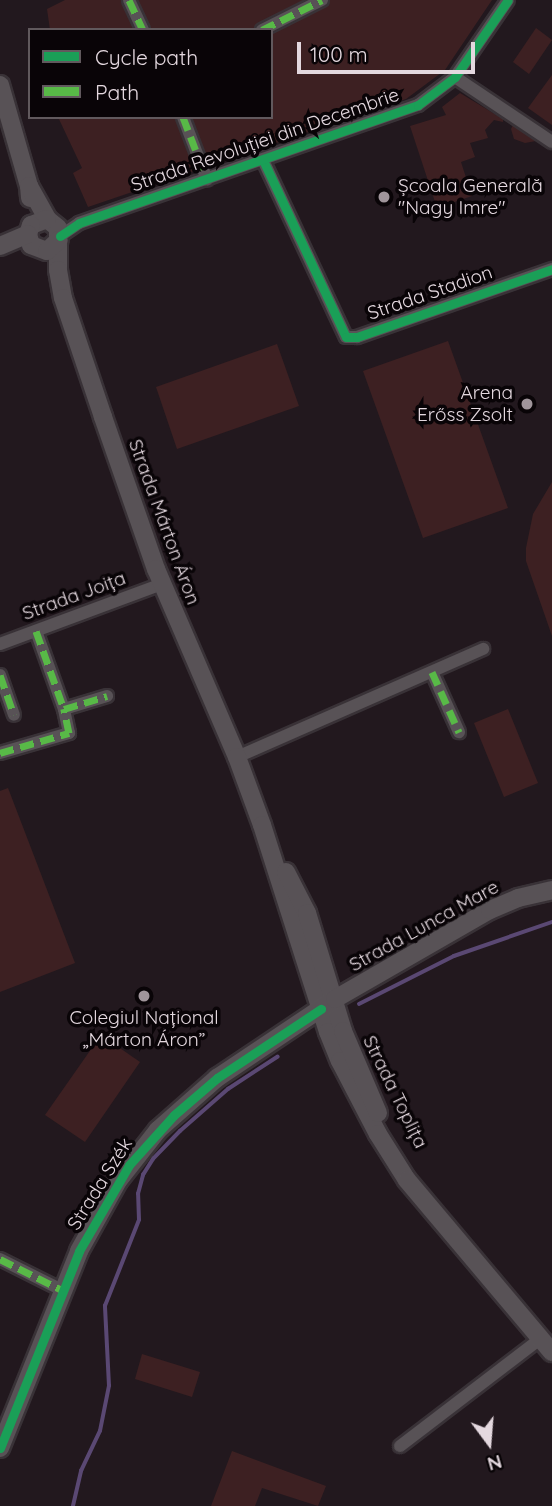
<!DOCTYPE html>
<meta charset="utf-8">
<style>
body{margin:0}
#map{position:relative;width:552px;height:1506px;overflow:hidden;background:#22181e;font-family:Quicksand,sans-serif}
div>[style]{position:absolute}
[style*='--x']{left:calc(var(--x)*1px);top:calc(var(--y)*1px);width:calc(var(--w)*1px);rotate:calc(var(--a)*1deg)}
.green>*{inset:0;background:#3d2022}
.stream>*{height:3.5px;margin:-1.75px;padding:0 1.75px;transform-origin:1.75px;border-radius:1.75px;background:#5a4873}
.roads{filter:drop-shadow(2px 0 #393237) drop-shadow(-2px 0 #393237) drop-shadow(0 2px #393237) drop-shadow(0 -2px #393237)}
.street>*{height:12px;margin:-6px;padding:0 6px;transform-origin:6px;border-radius:6px;background:#585256}
.secondary>*{height:18px;margin:-9px;padding:0 9px;transform-origin:9px;border-radius:9px;background:#585256}
.quiet>*{height:7px;margin-top:-3.5px;transform-origin:0;background:repeating-linear-gradient(90deg,#58b947 0 14px,transparent 0 21px)}
.cycleway>*{height:9px;margin:-4.5px;padding:0 4.5px;transform-origin:4.5px;border-radius:4.5px;background:#1a9f57}
.dots>*{width:19px;height:19px;translate:-50% -50%;box-sizing:border-box;border:4px solid #090407;border-radius:50%}
span{translate:-50% -50%;white-space:nowrap;text-align:center;line-height:1.15;-webkit-text-stroke:7px #090407;paint-order:stroke}
.street-label{font-size:19px;color:#e4d8df}
.poi-label{font-size:19px;color:#e4d8df}
.left{translate:0 -50%;text-align:left}
.right{translate:-100% -50%;text-align:right}
.legend{position:absolute;left:28px;top:28px;width:245px;height:91px;box-sizing:border-box;background:#090407;border:2px solid #61595d;margin:0;padding:9px 12px;list-style:none;font-size:21px;color:#e4d8df}
.legend li{display:flex;align-items:center;gap:14px;height:35px}
.legend b{width:35px;border:2px solid #61595d}
.north{position:absolute;left:454px;top:1408px;width:70px;height:70px;-webkit-text-stroke:5px #090407;paint-order:stroke;rotate:164deg;font-size:19px;font-weight:700;line-height:28px;text-align:center;color:#e4d8df}
.north::after{content:'';display:block;margin:auto;width:24px;height:32px;background:#e4d8df;clip-path:polygon(50% 0,100% 100%,50% 72%,0 100%)}
.scale{position:absolute;left:297px;top:42px;width:178px;height:32px;box-sizing:border-box;border:4px solid #e4d8df;border-top:0;padding-left:9px;font-size:21px;line-height:24px;white-space:nowrap;color:#e4d8df;-webkit-text-stroke:5px #090407;paint-order:stroke}
</style>
<div id="map">
<div class="green">
<i style="clip-path:polygon(65px 0,492px 0,445px 70px,406px 99px,88px 207px,73px 173px,82px 168px,58px 117px,271px 117px,271px 30px,50px 30px,47px 9px)"></i>
<i style="clip-path:polygon(536px 28px,552px 40px,529px 74px,513px 62px)"></i>
<i style="clip-path:polygon(552px 75px,552px 125px,528px 108px)"></i>
<i style="clip-path:polygon(460px 93px,503px 119px,503px 122px,494px 120px,485px 130px,488px 138px,470px 143px,475px 157px,461px 162px,472px 196px,437px 208px,410px 126px,446px 115px,442px 107px)"></i>
<i style="clip-path:polygon(513px 125px,537px 138px,536px 141px,525px 143px,514px 139px,511px 129px)"></i>
<i style="clip-path:polygon(448px 341px,508px 508px,423px 538px,363px 371px)"></i>
<i style="clip-path:polygon(277px 344px,299px 406px,177px 449px,156px 387px)"></i>
<i style="clip-path:polygon(552px 482px,552px 636px,526px 561px,526px 548px,533px 514px)"></i>
<i style="clip-path:polygon(508px 709px,538px 783px,504px 797px,474px 723px)"></i>
<i style="clip-path:polygon(8px 788px,75px 963px,0 992px,0 791px)"></i>
<i style="clip-path:polygon(101px 1035px,140px 1062px,85px 1142px,45px 1115px)"></i>
<i style="clip-path:polygon(142px 1354px,200px 1372px,192px 1397px,135px 1379px)"></i>
<i style="clip-path:polygon(232px 1451px,326px 1486px,318px 1506px,262px 1488px,255px 1506px,211px 1506px)"></i>
</div>
<div class="stream">
<i style="--x:359;--y:1004;--w:106;--a:-26.8"></i>
<i style="--x:454;--y:956;--w:104;--a:-19.1"></i>
<i style="--x:73;--y:1506;--w:36;--a:-77"></i>
<i style="--x:81;--y:1471;--w:44;--a:-64.6"></i>
<i style="--x:100;--y:1431;--w:46;--a:-78.7"></i>
<i style="--x:109;--y:1386;--w:80;--a:-92.9"></i>
<i style="--x:105;--y:1306;--w:92;--a:-68.4"></i>
<i style="--x:139;--y:1220;--w:26;--a:-92"></i>
<i style="--x:138;--y:1194;--w:20;--a:-75"></i>
<i style="--x:143;--y:1175;--w:19;--a:-58"></i>
<i style="--x:153;--y:1159;--w:39;--a:-46"></i>
<i style="--x:180;--y:1131;--w:64;--a:-41.2"></i>
<i style="--x:228;--y:1089;--w:59;--a:-33.1"></i>
</div>
<div class="roads">
<div class="street">
<i style="--x:129;--y:0;--w:33;--a:65"></i>
<i style="--x:262;--y:30;--w:67;--a:-26.6"></i>
<i style="--x:455;--y:77;--w:117;--a:33.8"></i>
<i style="--x:183;--y:117;--w:67;--a:69.1"></i>
<i style="--x:263;--y:160;--w:195;--a:64.9"></i>
<i style="--x:346;--y:337;--w:11;--a:0"></i>
<i style="--x:357;--y:337;--w:207;--a:-19.2"></i>
<i style="--x:60;--y:236;--w:23;--a:-34"></i>
<i style="--x:79;--y:223;--w:359;--a:-19.2"></i>
<i style="--x:418;--y:105;--w:46;--a:-37.1"></i>
<i style="--x:455;--y:77;--w:93;--a:-55.5"></i>
<i style="--x:36;--y:631;--w:83;--a:70.3"></i>
<i style="--x:0;--y:644;--w:173;--a:-20.3"></i>
<i style="--x:432;--y:672;--w:66;--a:65.8"></i>
<i style="--x:0;--y:675;--w:42;--a:70.7"></i>
<i style="--x:0;--y:753;--w:72;--a:-16.2"></i>
<i style="--x:69;--y:733;--w:25;--a:-102"></i>
<i style="--x:64;--y:709;--w:45;--a:-16.8"></i>
<i style="--x:237;--y:757;--w:269;--a:-23.7"></i>
<i style="--x:0;--y:1259;--w:69;--a:26.6"></i>
<i style="--x:400;--y:1446;--w:176;--a:-37.4"></i>
</div>
<div class="secondary">
<i style="--x:0;--y:85;--w:105;--a:74"></i>
<i style="--x:29;--y:186;--w:12;--a:85"></i>
<i style="--x:29;--y:186;--w:38;--a:61"></i>
<i style="--x:47;--y:219;--w:14;--a:39"></i>
<i style="--x:58;--y:228;--w:42;--a:90"></i>
<i style="--x:58;--y:270;--w:28;--a:80"></i>
<i style="--x:63;--y:298;--w:126;--a:71.4"></i>
<i style="--x:103;--y:417;--w:161;--a:70.8"></i>
<i style="--x:156;--y:569;--w:205;--a:66.7"></i>
<i style="--x:237;--y:757;--w:72;--a:69.8"></i>
<i style="--x:262;--y:825;--w:217;--a:72.3"></i>
<i style="--x:328;--y:1032;--w:31;--a:68"></i>
<i style="--x:340;--y:1061;--w:82;--a:62.5"></i>
<i style="--x:378;--y:1134;--w:54;--a:57.8"></i>
<i style="--x:407;--y:1180;--w:225;--a:49.9"></i>
<i style="--x:47;--y:219;--w:17;--a:159"></i>
<i style="--x:31;--y:225;--w:9;--a:108"></i>
<i style="--x:28;--y:234;--w:11;--a:75"></i>
<i style="--x:31;--y:245;--w:17;--a:21"></i>
<i style="--x:47;--y:251;--w:16;--a:-43"></i>
<i style="--x:0;--y:246;--w:30;--a:-23"></i>
<i style="--x:286;--y:872;--w:46;--a:62.9"></i>
<i style="--x:307;--y:913;--w:123;--a:73"></i>
<i style="--x:343;--y:1031;--w:89;--a:66.9"></i>
<i style="--x:0;--y:1448;--w:212;--a:-68.1"></i>
<i style="--x:79;--y:1251;--w:80;--a:-60.9"></i>
<i style="--x:118;--y:1181;--w:65;--a:-51.9"></i>
<i style="--x:158;--y:1130;--w:79;--a:-41.4"></i>
<i style="--x:217;--y:1078;--w:142;--a:-33.8"></i>
<i style="--x:335;--y:999;--w:179;--a:-29.9"></i>
<i style="--x:490;--y:910;--w:30;--a:-23"></i>
<i style="--x:518;--y:898;--w:35;--a:-13"></i>
</div>
</div>
<div class="quiet">
<i style="--x:129;--y:0;--w:33;--a:65"></i>
<i style="--x:262;--y:30;--w:67;--a:-26.6"></i>
<i style="--x:183;--y:117;--w:67;--a:69.1"></i>
<i style="--x:36;--y:631;--w:83;--a:70.3"></i>
<i style="--x:432;--y:672;--w:66;--a:65.8"></i>
<i style="--x:0;--y:675;--w:42;--a:70.7"></i>
<i style="--x:0;--y:753;--w:72;--a:-16.2"></i>
<i style="--x:69;--y:733;--w:25;--a:-102"></i>
<i style="--x:64;--y:709;--w:45;--a:-16.8"></i>
<i style="--x:0;--y:1259;--w:69;--a:26.6"></i>
</div>
<div class="cycleway">
<i style="--x:263;--y:160;--w:195;--a:64.9"></i>
<i style="--x:346;--y:337;--w:11;--a:0"></i>
<i style="--x:357;--y:337;--w:207;--a:-19.2"></i>
<i style="--x:60;--y:236;--w:23;--a:-34"></i>
<i style="--x:79;--y:223;--w:359;--a:-19.2"></i>
<i style="--x:418;--y:105;--w:46;--a:-37.1"></i>
<i style="--x:455;--y:77;--w:93;--a:-55.5"></i>
<i style="--x:0;--y:1448;--w:212;--a:-68.1"></i>
<i style="--x:79;--y:1251;--w:99;--a:-59.8"></i>
<i style="--x:129;--y:1165;--w:67;--a:-48"></i>
<i style="--x:174;--y:1115;--w:57;--a:-40.7"></i>
<i style="--x:217;--y:1078;--w:125;--a:-33.6"></i>
</div>
<div class="dots">
<i style="left:384px;top:197px;background:#a0959b"></i>
<i style="left:527px;top:404px;background:#a0959b"></i>
<i style="left:144px;top:996px;background:#a0959b"></i>
</div>
<div class="street-label">
<span style="left:265px;top:140px;rotate:-19deg">Strada Revoluției din Decembrie</span>
<span style="left:430px;top:293px;rotate:-19deg">Strada Stadion</span>
<span style="left:164px;top:522px;rotate:70deg">Strada Márton Áron</span>
<span style="left:74px;top:596px;rotate:-20deg">Strada Joița</span>
<span style="left:424px;top:926px;rotate:-29deg">Strada Lunca Mare</span>
<span style="left:395px;top:1092px;rotate:64deg">Strada Toplița</span>
<span style="left:100px;top:1184px;rotate:-58deg">Strada Szék</span>
</div>
<div class="poi-label">
<span class="left" style="left:398px;top:197px">Școala Generală<br>"Nagy Imre"</span>
<span class="right" style="left:513px;top:404px">Arena<br>Erőss Zsolt</span>
<span style="left:144px;top:1029px">Colegiul Național<br>„Márton Áron”</span>
</div>
<ul class="legend">
<li><b style="height:9px;background:#1a9f57"></b>Cycle path</li>
<li><b style="height:9px;background:#58b947"></b>Path</li>
</ul>
<div class="north">N</div>
<div class="scale">100 m</div>
</div>
